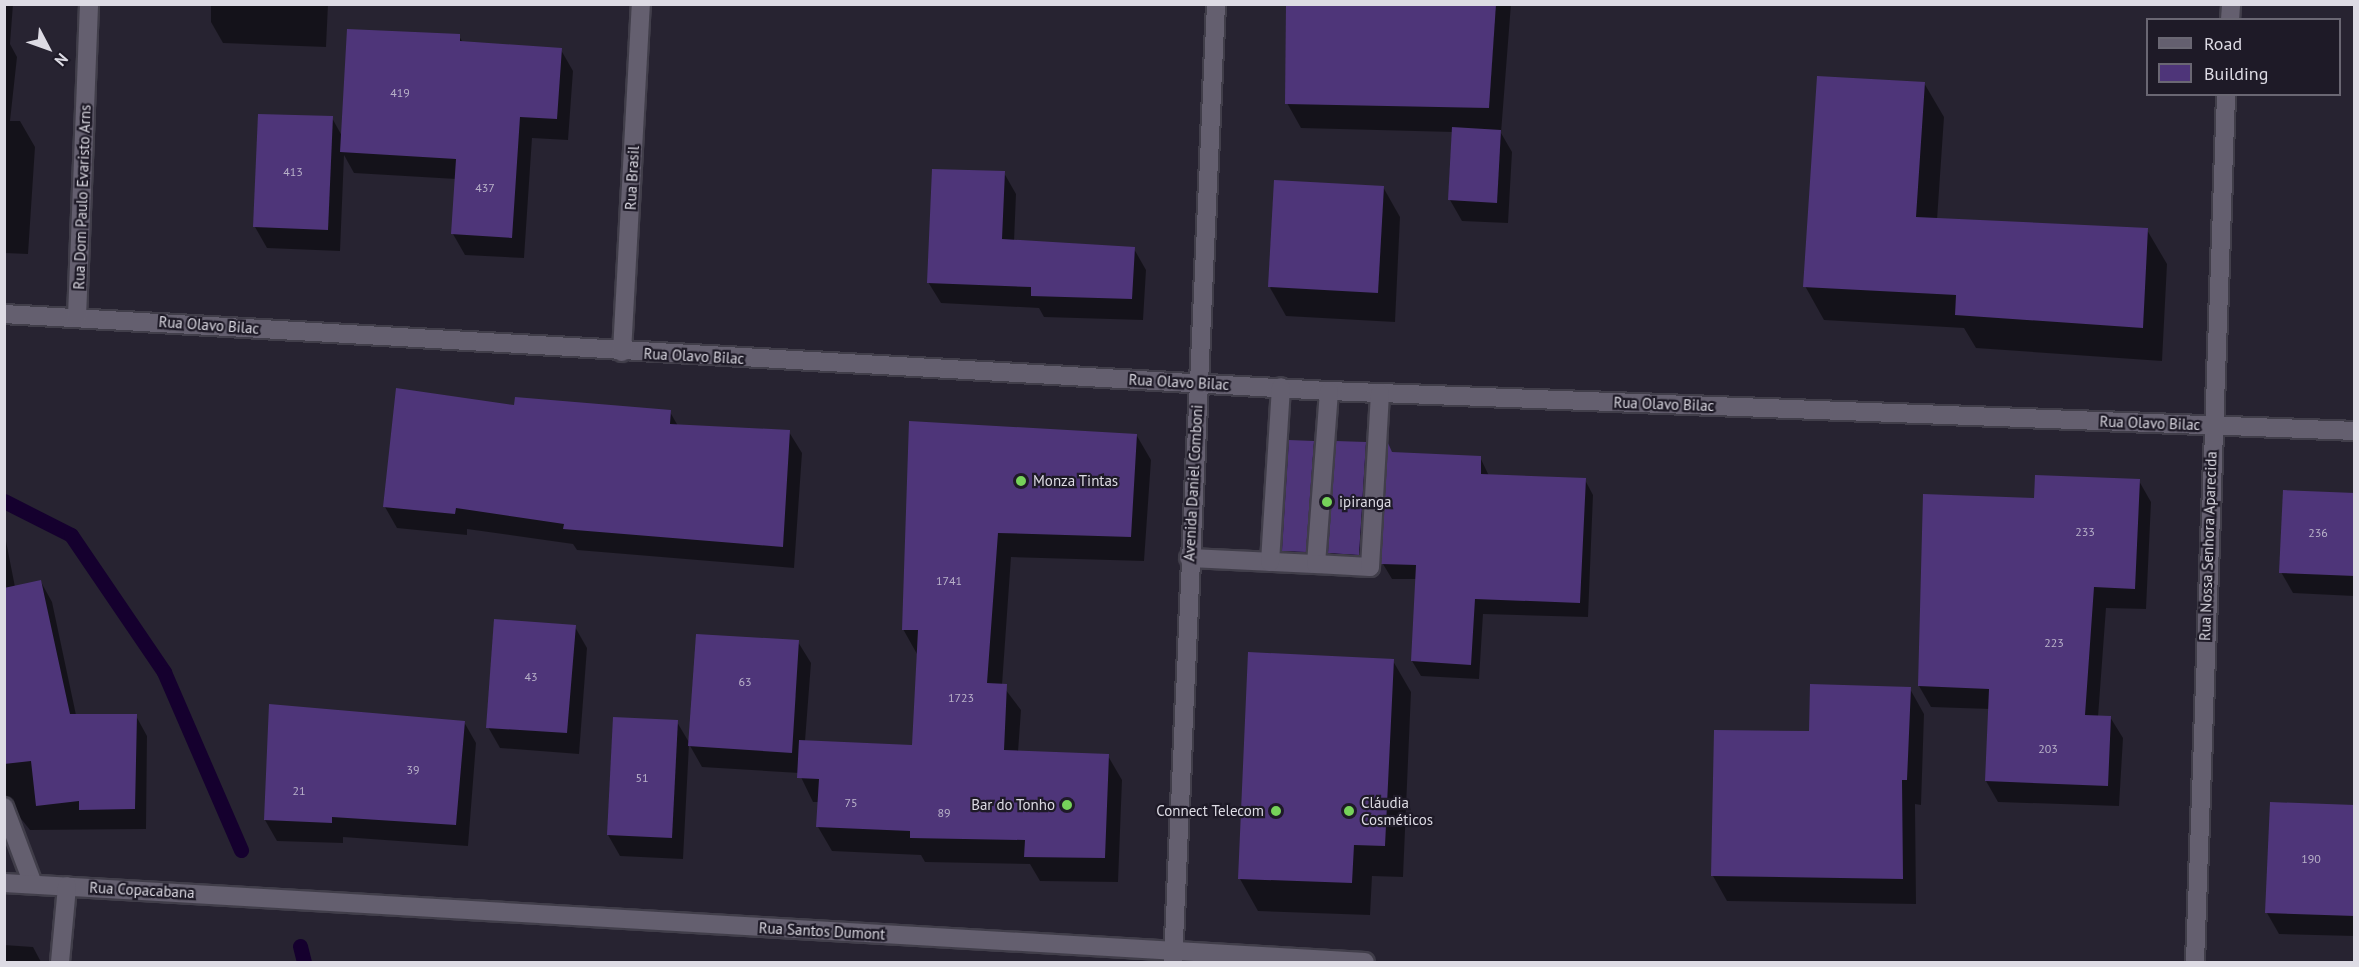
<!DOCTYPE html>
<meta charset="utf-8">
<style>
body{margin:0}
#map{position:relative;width:2359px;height:967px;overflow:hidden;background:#272331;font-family:"PT Sans",sans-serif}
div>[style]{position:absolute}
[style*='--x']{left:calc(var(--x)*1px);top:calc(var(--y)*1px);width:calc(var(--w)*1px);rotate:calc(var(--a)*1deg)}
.shadow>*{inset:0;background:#0007}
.stream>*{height:15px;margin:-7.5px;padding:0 7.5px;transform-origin:7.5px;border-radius:7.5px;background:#15002e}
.building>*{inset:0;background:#4e3579}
.roads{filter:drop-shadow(2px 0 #413e4a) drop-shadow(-2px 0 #413e4a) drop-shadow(0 2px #413e4a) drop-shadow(0 -2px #413e4a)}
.minor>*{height:18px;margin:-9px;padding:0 9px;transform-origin:9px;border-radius:9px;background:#645f6f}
.dots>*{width:16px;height:16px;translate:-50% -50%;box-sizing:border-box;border:3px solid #1e1a27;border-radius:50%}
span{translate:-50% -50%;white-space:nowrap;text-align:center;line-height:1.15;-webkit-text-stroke:4.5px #1e1a27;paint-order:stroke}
.number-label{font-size:12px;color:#b9b2c9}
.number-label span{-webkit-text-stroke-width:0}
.street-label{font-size:15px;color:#dddbe4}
.poi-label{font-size:15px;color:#dddbe4}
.left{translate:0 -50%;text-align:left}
.right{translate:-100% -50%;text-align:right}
.frame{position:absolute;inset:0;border:6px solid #dddbe4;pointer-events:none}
.legend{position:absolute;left:2146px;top:18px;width:195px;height:78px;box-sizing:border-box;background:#1e1a27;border:2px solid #6a6773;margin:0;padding:8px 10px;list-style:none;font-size:18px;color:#dddbe4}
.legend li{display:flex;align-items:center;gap:12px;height:30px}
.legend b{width:30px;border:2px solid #6a6773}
.north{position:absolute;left:18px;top:18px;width:60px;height:60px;-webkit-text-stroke:4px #1e1a27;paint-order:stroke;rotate:131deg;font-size:16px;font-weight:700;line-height:24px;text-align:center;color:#dddbe4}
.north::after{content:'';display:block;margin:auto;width:21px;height:27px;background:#dddbe4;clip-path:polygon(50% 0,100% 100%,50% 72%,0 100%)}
</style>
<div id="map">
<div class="shadow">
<i style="clip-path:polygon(4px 4px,13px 4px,10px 44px,17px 57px,10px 121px,20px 121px,35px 147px,28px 254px,4px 253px)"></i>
<i style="clip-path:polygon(211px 4px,328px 4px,326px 47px,223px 43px,211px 22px)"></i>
<i style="clip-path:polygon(1289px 4px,1511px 4px,1501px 133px,1512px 152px,1508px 223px,1462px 221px,1450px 200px,1453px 132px,1301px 128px,1287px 103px)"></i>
<i style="clip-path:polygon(459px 36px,463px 43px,561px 50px,573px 71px,568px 140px,532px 138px,524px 258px,465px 255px,453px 234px,456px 179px,354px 173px,344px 155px,340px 251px,267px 248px,255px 227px,260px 116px,332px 118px,342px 136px)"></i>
<i style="clip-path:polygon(1924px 83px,1944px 117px,1937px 220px,2147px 230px,2167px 264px,2162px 361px,1976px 348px,1964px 328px,1824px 320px,1805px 286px)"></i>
<i style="clip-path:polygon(1004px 173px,1016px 194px,1014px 242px,1134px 249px,1146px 270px,1143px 320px,1044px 317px,1039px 308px,941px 303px,928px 282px)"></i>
<i style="clip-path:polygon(1383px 187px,1400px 217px,1395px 322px,1286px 316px,1269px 286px)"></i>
<i style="clip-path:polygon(670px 412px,678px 426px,789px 432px,802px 453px,794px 568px,577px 550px,573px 544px,467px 529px,467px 535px,397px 528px,385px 507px)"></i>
<i style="clip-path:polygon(911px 423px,1137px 436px,1151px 460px,1144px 561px,1011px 557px,1002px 685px,1021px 710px,1018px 752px,1108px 756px,1122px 780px,1118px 882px,1040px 881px,1030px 864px,925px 862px,921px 855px,832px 851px,818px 827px,819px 802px,813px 802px,799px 773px,702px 767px,689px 744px,683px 859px,620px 856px,608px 835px,677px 722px,690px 744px,798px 642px,811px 663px,805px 741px,914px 746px,917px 654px,903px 629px)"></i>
<i style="clip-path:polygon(1313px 442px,1319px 453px,1311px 562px,1290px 561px,1283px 551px)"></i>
<i style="clip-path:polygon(1365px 444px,1371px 454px,1365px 565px,1336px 564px,1330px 553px)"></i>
<i style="clip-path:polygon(1393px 454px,1480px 457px,1489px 476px,1585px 480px,1593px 495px,1588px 617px,1483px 614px,1479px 679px,1421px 676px,1412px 661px,1417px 579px,1392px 579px,1383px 564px)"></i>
<i style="clip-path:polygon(2139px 481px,2151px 502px,2146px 609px,2106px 608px,2098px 717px,2110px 717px,2123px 738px,2119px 806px,1998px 802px,1986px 781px,1990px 709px,1931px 707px,1919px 686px,2035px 499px)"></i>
<i style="clip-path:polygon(2354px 494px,2354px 596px,2293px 593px,2281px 572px)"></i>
<i style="clip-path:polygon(4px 531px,15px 587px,41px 582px,52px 602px,76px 715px,136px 716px,147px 736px,146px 829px,30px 830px,18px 815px,4px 825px)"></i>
<i style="clip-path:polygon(575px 627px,587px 648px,579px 754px,500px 748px,488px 727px)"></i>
<i style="clip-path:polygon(1393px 661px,1411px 692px,1403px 877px,1372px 876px,1370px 915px,1258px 911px,1240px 879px)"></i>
<i style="clip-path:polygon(1910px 689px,1924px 714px,1921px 805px,1915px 804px,1916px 904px,1727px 901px,1713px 876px,1715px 731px,1810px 733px)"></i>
<i style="clip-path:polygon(464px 722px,476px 743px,468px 846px,343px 837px,343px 843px,277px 841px,265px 820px)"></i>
<i style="clip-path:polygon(2354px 807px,2354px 936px,2279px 934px,2267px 913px)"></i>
<i style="clip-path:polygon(4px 945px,33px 947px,41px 962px,4px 962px)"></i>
</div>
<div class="stream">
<i style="--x:4;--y:501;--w:75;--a:26.9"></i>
<i style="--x:71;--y:535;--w:166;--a:55.8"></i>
<i style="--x:164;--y:672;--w:194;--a:66.6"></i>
<i style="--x:300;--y:946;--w:16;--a:76"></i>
</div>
<div class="building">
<i style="clip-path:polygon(1286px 4px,1496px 4px,1489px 108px,1285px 104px)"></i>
<i style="clip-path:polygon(347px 29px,460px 34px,460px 41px,562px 48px,557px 119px,520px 117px,512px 238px,451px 234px,456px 159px,340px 152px)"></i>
<i style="clip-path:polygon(1817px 76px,1925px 82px,1916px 217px,2148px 228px,2143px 328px,1955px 315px,1956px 295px,1803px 287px)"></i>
<i style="clip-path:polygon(258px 114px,333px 116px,328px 230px,253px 227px)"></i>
<i style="clip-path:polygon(1452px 127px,1501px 130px,1497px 203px,1448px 200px)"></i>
<i style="clip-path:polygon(932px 169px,1005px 171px,1002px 239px,1135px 247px,1132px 299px,1031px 296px,1031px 287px,927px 283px)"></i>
<i style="clip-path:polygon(1274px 180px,1384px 186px,1378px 293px,1268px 287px)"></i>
<i style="clip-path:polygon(396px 388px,514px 405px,515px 397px,671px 410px,670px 424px,790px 430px,783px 547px,563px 529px,564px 524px,456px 508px,455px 514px,383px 507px)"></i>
<i style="clip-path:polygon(909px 421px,1137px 434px,1131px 537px,998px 533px,987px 683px,1007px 684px,1004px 750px,1109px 754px,1105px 858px,1024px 857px,1025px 840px,910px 838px,910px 831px,816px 827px,819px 779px,797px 778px,799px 740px,912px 745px,918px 630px,902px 630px)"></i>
<i style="clip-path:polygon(1289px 440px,1314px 441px,1306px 552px,1282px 551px)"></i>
<i style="clip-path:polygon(1336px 441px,1366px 442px,1359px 555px,1328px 553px)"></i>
<i style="clip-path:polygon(1388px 443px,1392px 452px,1481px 456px,1481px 474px,1586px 478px,1580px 603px,1475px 599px,1471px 665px,1411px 661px,1416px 565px,1381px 564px)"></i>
<i style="clip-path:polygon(2035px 475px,2140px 479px,2135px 589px,2094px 587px,2085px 715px,2111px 716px,2108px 786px,1985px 781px,1989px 689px,1918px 686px,1923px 494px,2034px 498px)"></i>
<i style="clip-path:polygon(2283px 490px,2355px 493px,2355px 576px,2279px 573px)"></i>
<i style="clip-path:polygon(41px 580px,70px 714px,137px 714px,135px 809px,79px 810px,79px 801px,36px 806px,31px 761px,4px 764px,4px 588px)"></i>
<i style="clip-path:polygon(494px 619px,576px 625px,567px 733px,486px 728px)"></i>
<i style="clip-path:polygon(696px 634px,799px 640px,792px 753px,688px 746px)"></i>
<i style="clip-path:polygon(1248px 652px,1394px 659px,1385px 846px,1354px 845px,1352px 883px,1238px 879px)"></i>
<i style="clip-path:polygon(1810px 684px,1911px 687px,1907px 780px,1902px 780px,1903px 879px,1711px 876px,1714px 730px,1809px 731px)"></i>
<i style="clip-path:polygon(269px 704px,465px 721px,456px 825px,332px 817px,332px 823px,264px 820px)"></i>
<i style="clip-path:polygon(613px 717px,678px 720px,672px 838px,607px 835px)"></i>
<i style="clip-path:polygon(2270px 802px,2355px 805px,2355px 916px,2265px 913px)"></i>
</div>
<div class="roads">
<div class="minor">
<i style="--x:2230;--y:20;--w:16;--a:-86"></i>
<i style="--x:4;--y:314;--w:1327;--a:3.33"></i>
<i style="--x:1329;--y:391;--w:1026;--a:2.23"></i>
<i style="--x:77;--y:317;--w:313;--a:-87.8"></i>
<i style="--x:622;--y:352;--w:349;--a:-86.9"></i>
<i style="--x:1189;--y:558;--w:127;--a:2.7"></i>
<i style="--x:1316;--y:564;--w:173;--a:-85.7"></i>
<i style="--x:1270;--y:562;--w:175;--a:-86.4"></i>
<i style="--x:1316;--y:564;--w:54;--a:3.2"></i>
<i style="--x:1370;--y:567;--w:174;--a:-86.7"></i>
<i style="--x:4;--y:807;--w:82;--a:69.4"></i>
<i style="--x:4;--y:883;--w:1363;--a:3.32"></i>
<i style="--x:60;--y:962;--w:76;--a:-84.7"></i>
<i style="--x:1173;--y:962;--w:959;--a:-87.43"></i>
<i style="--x:2195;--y:962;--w:869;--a:-87.95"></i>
</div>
</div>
<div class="dots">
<i style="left:1021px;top:481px;background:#76d25a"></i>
<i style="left:1327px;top:502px;background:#76d25a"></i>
<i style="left:1067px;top:805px;background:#76d25a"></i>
<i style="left:1276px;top:811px;background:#76d25a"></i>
<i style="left:1349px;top:811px;background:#76d25a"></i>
</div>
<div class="number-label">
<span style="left:400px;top:93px">419</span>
<span style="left:293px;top:172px">413</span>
<span style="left:485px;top:188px">437</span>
<span style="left:2085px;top:532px">233</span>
<span style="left:2318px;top:533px">236</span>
<span style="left:949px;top:581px">1741</span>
<span style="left:2054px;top:643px">223</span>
<span style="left:531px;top:677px">43</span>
<span style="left:745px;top:682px">63</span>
<span style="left:961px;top:698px">1723</span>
<span style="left:2048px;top:749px">203</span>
<span style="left:413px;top:770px">39</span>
<span style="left:642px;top:778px">51</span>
<span style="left:299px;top:791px">21</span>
<span style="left:851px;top:803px">75</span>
<span style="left:944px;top:813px">89</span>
<span style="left:2311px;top:859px">190</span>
</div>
<div class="street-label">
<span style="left:632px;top:178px;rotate:-87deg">Rua Brasil</span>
<span style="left:82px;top:197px;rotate:-88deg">Rua Dom Paulo Evaristo Arns</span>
<span style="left:209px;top:325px;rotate:4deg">Rua Olavo Bilac</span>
<span style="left:694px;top:356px;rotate:3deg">Rua Olavo Bilac</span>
<span style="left:1179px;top:382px;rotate:3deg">Rua Olavo Bilac</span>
<span style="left:1664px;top:404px;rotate:2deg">Rua Olavo Bilac</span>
<span style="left:2150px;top:423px;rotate:2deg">Rua Olavo Bilac</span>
<span style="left:1193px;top:483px;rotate:-87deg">Avenida Daniel Comboni</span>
<span style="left:2208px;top:546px;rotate:-88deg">Rua Nossa Senhora Aparecida</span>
<span style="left:142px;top:890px;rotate:3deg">Rua Copacabana</span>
<span style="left:822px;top:931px;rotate:3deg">Rua Santos Dumont</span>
</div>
<div class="poi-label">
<span class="left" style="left:1033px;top:481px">Monza Tintas</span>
<span class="left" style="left:1339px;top:502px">ipiranga</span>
<span class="left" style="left:1361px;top:811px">Cláudia<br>Cosméticos</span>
<span class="right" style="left:1055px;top:805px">Bar do Tonho</span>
<span class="right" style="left:1264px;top:811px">Connect Telecom</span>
</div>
<div class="frame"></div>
<ul class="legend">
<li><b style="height:8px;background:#645f6f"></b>Road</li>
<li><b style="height:16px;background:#4e3579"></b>Building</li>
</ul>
<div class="north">N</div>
</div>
